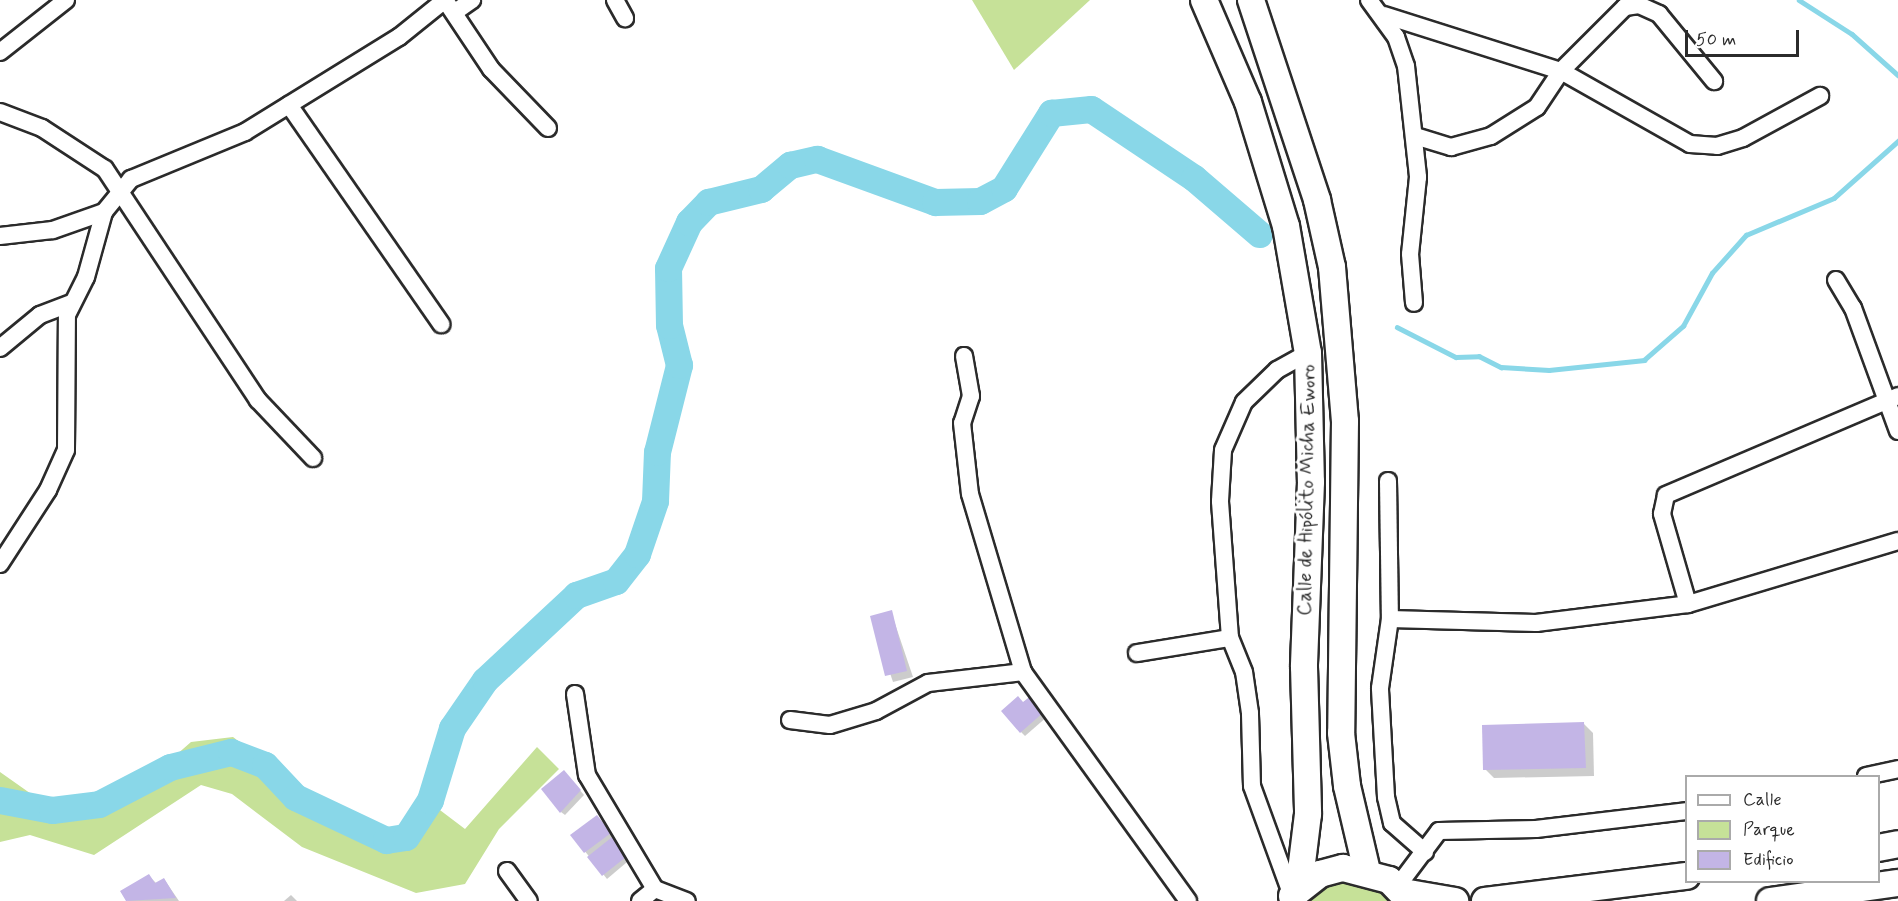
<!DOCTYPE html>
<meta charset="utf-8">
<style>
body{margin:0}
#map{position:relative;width:1898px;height:901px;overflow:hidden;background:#fff;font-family:Mynerve,sans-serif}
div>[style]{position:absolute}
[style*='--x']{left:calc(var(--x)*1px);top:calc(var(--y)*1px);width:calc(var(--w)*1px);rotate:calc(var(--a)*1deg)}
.green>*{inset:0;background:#c6e198}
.shadow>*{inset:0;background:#0003}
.stream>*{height:4.5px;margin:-2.25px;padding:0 2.25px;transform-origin:2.25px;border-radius:2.25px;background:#89d7e8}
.river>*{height:27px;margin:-13.5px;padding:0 13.5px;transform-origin:13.5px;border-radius:13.5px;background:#89d7e8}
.building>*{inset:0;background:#c3b5e6}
.roads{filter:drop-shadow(2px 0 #2b2b2b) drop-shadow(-2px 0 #2b2b2b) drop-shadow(0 2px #2b2b2b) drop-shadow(0 -2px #2b2b2b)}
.minor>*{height:16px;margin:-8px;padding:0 8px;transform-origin:8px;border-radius:8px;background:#fff}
.primary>*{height:26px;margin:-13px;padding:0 13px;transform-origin:13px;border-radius:13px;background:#fff}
span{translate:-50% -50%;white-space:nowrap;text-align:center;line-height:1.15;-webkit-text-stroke:6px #fff;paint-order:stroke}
.street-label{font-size:20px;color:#2b2b2b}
.legend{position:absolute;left:1685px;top:775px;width:195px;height:108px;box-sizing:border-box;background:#fff;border:2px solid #aaa;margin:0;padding:8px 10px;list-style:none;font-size:18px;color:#2b2b2b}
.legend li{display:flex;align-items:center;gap:12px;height:30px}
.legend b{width:30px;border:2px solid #aaa}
.scale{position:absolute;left:1685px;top:30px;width:114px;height:27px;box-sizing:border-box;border:3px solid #2b2b2b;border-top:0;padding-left:8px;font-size:18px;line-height:21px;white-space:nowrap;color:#2b2b2b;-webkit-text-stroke:4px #fff;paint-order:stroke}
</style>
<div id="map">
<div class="green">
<i style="clip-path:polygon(972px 0,1090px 0,1014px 70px)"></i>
<i style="clip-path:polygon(233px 737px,375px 845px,398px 838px,428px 801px,465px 829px,537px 747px,559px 769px,499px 829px,465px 884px,416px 893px,302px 847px,232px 794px,201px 785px,94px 855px,30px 835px,0 842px,0 772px,44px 803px,96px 806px,144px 783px,191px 742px)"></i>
<i style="clip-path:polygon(1346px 881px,1381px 890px,1395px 901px,1305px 901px,1320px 889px)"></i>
</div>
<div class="shadow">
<i style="clip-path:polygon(891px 612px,913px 677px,893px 682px,871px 617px)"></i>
<i style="clip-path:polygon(1024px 703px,1048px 716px,1025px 736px,1021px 732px)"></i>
<i style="clip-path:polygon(1584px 724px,1593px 733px,1594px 776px,1494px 778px,1485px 769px)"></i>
<i style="clip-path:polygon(568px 776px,584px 795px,565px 815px,561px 812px)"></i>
<i style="clip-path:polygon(601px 821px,633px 857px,607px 879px,572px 835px)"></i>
<i style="clip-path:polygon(149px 876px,157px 884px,164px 879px,179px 901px,128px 901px,122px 891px)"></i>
<i style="clip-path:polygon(291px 895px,297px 901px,284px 901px)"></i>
</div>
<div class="stream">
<i style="--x:1799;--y:0;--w:63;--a:32.7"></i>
<i style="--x:1852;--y:34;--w:62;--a:41.7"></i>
<i style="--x:1397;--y:327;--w:66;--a:27"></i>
<i style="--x:1456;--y:357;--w:23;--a:-2"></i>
<i style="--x:1479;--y:356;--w:25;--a:27"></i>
<i style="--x:1501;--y:367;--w:48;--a:3.6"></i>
<i style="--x:1549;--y:370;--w:96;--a:-6"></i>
<i style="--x:1644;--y:360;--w:52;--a:-41.1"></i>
<i style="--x:1683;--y:326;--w:60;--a:-61.3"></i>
<i style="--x:1712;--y:273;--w:51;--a:-48.2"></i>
<i style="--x:1746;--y:235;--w:95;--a:-22.8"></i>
<i style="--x:1834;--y:198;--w:86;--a:-41.7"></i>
</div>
<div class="river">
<i style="--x:0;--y:800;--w:53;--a:10.9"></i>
<i style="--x:52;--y:810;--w:47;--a:-7.3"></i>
<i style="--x:99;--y:804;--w:80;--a:-27.5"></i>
<i style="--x:170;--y:767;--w:63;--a:-13.8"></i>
<i style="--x:231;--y:752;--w:36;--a:21"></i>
<i style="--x:265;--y:765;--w:44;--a:46.8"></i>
<i style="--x:295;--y:797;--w:101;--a:25.3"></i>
<i style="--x:386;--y:840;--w:20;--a:-9"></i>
<i style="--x:406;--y:837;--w:44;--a:-57"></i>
<i style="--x:430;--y:800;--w:75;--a:-73"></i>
<i style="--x:452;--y:728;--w:58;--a:-55.5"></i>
<i style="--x:485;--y:680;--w:125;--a:-43"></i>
<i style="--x:576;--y:595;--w:42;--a:-19.3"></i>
<i style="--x:616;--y:581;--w:34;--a:-52"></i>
<i style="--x:637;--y:554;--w:56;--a:-71.2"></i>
<i style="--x:655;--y:501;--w:49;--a:-87.7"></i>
<i style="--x:657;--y:452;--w:90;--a:-75.8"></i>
<i style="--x:679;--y:365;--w:41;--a:-104"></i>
<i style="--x:669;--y:325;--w:57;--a:-91"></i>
<i style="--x:668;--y:268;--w:51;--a:-65.5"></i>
<i style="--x:689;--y:222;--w:28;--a:-46"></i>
<i style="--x:708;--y:202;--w:55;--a:-13.8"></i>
<i style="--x:761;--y:189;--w:38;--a:-40"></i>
<i style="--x:790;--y:165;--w:28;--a:-13"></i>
<i style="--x:817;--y:159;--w:126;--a:20"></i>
<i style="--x:935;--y:202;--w:45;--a:-1.3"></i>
<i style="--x:980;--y:201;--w:27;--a:-28"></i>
<i style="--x:1004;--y:188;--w:89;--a:-57.9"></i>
<i style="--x:1051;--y:113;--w:40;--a:-5.7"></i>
<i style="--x:1091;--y:109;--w:124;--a:33.8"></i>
<i style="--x:1194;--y:178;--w:86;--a:40.7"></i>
</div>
<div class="building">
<i style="clip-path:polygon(892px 610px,907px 671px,885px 676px,870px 616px)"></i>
<i style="clip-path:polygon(1032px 695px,1045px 711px,1020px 733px,1001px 711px,1018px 696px,1023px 702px)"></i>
<i style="clip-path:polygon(1584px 722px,1586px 768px,1483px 770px,1482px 725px)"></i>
<i style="clip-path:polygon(564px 770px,581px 790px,560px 813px,541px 789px)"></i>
<i style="clip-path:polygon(597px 815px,611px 833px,584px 853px,570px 835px)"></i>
<i style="clip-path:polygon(616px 834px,631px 853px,602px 876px,587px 857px)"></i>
<i style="clip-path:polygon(149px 874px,155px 883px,164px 878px,176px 898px,126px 901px,120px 891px)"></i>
</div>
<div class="roads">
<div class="minor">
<i style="--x:615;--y:0;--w:21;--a:61"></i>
<i style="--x:1369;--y:0;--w:46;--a:53.9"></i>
<i style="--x:1396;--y:37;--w:31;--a:71"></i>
<i style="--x:1406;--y:66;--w:112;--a:83.8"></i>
<i style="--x:1418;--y:177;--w:77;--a:95.9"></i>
<i style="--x:1410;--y:254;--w:49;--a:85.3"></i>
<i style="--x:455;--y:12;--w:21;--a:-35"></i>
<i style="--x:1384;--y:15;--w:186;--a:17.6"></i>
<i style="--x:1561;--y:71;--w:148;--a:29.5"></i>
<i style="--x:1690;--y:144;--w:27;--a:4"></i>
<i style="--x:1717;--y:146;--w:27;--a:-17"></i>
<i style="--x:1743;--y:138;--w:88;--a:-28.6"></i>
<i style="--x:0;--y:52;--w:84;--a:-38.2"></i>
<i style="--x:289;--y:105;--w:267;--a:55.2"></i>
<i style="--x:0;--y:112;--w:45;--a:20.9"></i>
<i style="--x:42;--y:128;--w:75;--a:33.1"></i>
<i style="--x:105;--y:169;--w:277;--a:56.5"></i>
<i style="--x:258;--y:400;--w:80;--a:46.5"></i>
<i style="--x:1415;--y:136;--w:38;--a:17"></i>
<i style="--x:1451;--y:147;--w:41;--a:-15.4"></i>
<i style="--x:1491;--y:136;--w:54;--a:-32.2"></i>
<i style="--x:1537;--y:107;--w:43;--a:-56.3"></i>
<i style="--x:1561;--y:71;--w:91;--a:-45"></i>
<i style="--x:1625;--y:7;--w:14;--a:-8"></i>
<i style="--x:1639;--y:5;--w:22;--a:24"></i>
<i style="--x:1659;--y:14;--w:87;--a:50.6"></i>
<i style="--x:0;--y:236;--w:53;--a:-6.5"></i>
<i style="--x:53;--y:230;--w:54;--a:-19.4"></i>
<i style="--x:1836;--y:280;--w:33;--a:59"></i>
<i style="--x:1853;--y:308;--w:131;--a:69.9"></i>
<i style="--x:0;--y:348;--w:52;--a:-39.5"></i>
<i style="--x:40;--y:315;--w:33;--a:-21"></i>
<i style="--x:964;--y:356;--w:41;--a:80.1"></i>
<i style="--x:971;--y:396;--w:28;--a:108"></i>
<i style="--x:962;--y:423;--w:71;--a:83.6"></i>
<i style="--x:970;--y:494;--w:186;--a:73.4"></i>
<i style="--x:1023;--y:672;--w:282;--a:54.2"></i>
<i style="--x:1388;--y:481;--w:138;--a:89.2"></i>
<i style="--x:0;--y:564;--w:88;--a:-57"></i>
<i style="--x:48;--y:490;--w:44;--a:-65.8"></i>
<i style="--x:66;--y:450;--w:135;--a:-89.6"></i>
<i style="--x:67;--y:315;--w:42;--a:-63.4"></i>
<i style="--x:86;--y:277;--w:67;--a:-74.5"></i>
<i style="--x:104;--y:212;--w:43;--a:-50.7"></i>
<i style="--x:131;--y:179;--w:123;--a:-22.4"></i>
<i style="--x:245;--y:132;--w:181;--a:-31.7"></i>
<i style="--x:399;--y:37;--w:59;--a:-38.8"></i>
<i style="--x:445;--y:0;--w:83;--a:56.3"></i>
<i style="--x:491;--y:69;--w:82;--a:46"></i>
<i style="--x:1688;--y:604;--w:94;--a:-106.1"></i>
<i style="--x:1662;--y:514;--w:19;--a:-78"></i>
<i style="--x:1666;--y:495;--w:252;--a:-23.1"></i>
<i style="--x:1137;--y:653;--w:94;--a:-9.2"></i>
<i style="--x:575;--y:694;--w:82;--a:81.6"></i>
<i style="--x:587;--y:775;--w:133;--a:59.2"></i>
<i style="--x:655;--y:889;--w:34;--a:21"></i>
<i style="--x:790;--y:720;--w:40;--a:7.1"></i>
<i style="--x:830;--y:725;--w:48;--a:-16.9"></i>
<i style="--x:876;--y:711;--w:59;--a:-28.3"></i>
<i style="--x:928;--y:683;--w:96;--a:-6.6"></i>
<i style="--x:1866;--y:776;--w:33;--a:-12"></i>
<i style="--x:1425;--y:852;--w:44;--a:-138.7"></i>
<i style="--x:1392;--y:823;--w:27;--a:-103"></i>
<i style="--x:1386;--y:797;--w:109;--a:-93.2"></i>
<i style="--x:1380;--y:688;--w:70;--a:-81.8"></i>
<i style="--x:1390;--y:619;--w:146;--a:1.6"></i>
<i style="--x:1536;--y:623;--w:153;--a:-7.1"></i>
<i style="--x:1688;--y:604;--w:219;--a:-16.7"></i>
<i style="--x:507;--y:871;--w:37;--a:54"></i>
<i style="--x:1397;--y:887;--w:70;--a:-53.1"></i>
<i style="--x:1439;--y:831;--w:97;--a:-1.2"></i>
<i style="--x:1536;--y:829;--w:151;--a:-6.8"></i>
<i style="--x:1292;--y:896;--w:117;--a:-110"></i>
<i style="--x:1252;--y:786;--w:73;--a:-91.6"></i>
<i style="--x:1250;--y:713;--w:41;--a:-98.3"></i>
<i style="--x:1244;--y:672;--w:37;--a:-112"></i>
<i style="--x:1230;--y:638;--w:137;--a:-94.2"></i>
<i style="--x:1220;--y:501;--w:51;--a:-86.6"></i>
<i style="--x:1223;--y:450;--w:52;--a:-66.4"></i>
<i style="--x:1244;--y:402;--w:46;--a:-44.1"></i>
<i style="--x:1277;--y:370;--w:35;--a:-29"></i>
<i style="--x:640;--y:901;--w:19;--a:-39"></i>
</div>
<div class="primary">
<i style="--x:1204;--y:0;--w:111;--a:66.7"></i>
<i style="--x:1248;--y:102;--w:130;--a:73"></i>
<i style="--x:1286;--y:226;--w:129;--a:80.2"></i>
<i style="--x:1308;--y:353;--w:129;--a:88.7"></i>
<i style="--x:1311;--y:482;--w:185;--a:92.2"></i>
<i style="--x:1304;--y:667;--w:147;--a:88.4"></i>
<i style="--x:1308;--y:814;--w:74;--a:97"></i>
<i style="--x:1251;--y:0;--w:211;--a:71.7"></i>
<i style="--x:1317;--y:200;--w:69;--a:77.4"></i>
<i style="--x:1332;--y:267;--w:155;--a:85.2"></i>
<i style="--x:1345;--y:421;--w:312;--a:90.7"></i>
<i style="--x:1341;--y:733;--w:53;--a:83.5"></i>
<i style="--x:1347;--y:786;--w:87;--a:76.8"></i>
<i style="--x:1878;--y:848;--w:20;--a:-11"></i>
<i style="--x:1403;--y:892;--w:53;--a:9.8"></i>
<i style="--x:1292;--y:896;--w:36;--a:-38"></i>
<i style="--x:1320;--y:874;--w:24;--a:-15"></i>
<i style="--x:1343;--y:868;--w:48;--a:14.6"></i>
<i style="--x:1389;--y:880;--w:29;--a:46"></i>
<i style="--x:1485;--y:901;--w:203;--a:-7.1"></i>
<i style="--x:1770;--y:901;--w:129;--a:-8"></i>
</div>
</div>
<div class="street-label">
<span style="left:1307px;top:490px;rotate:-89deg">Calle de Hipólito Micha Eworo</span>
</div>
<ul class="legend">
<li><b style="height:8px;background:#fff"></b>Calle</li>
<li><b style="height:16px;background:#c6e198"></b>Parque</li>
<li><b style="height:16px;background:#c3b5e6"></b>Edificio</li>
</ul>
<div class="scale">50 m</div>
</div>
